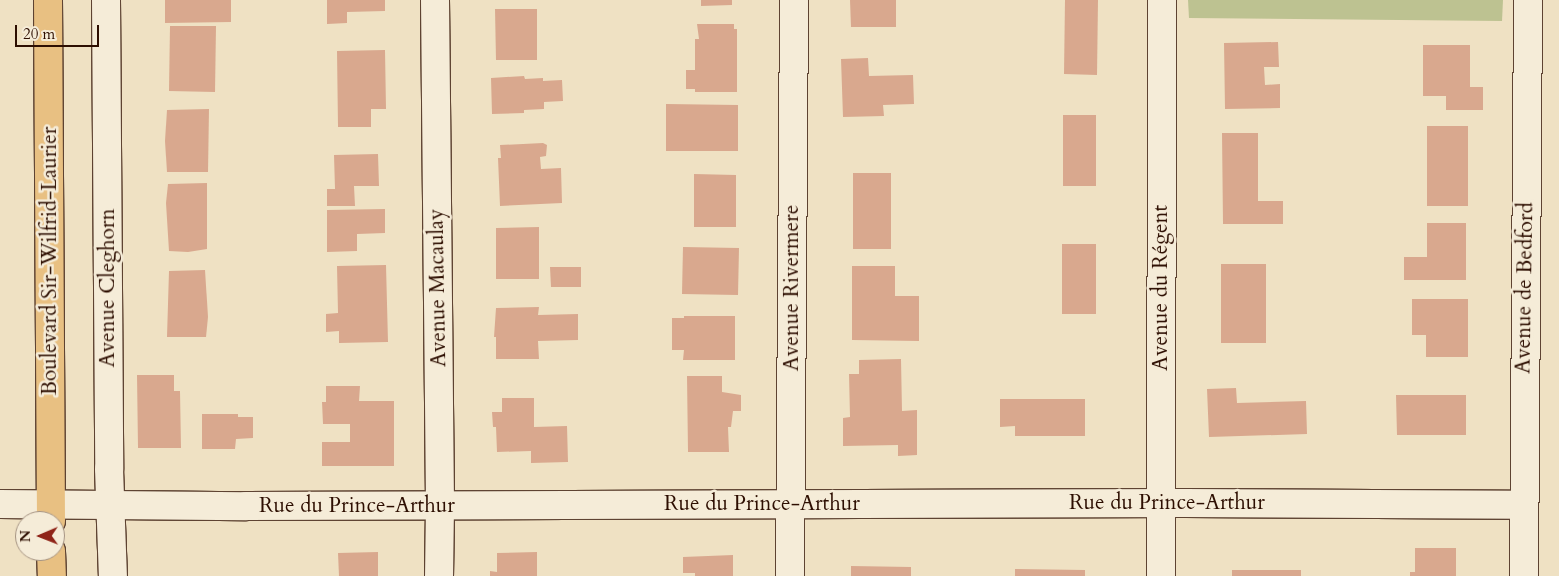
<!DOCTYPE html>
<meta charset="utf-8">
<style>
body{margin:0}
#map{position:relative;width:1559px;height:576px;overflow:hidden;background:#efe1c3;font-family:Cardo,serif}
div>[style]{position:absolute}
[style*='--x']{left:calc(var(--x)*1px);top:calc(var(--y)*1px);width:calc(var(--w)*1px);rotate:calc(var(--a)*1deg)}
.green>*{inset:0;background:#bdc291}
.building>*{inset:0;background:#d9a88e}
.roads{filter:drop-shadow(1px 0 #5e4332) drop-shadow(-1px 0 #5e4332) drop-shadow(0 1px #5e4332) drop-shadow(0 -1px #5e4332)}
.minor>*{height:28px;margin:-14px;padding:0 14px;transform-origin:14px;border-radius:14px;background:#f5ecd8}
.major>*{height:28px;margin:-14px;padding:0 14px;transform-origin:14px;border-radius:14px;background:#e8c082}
span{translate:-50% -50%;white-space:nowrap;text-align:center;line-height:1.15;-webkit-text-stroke:5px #f5ecd8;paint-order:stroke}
.street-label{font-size:21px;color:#2d0e01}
.north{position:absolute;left:15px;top:511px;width:50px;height:50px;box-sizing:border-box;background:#f5ecd8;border:1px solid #a59382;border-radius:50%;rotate:269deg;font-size:14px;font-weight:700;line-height:20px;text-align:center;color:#2d0e01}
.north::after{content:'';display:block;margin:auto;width:18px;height:22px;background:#8f2418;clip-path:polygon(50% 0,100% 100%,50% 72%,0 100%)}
.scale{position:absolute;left:15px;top:25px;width:84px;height:22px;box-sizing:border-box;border:2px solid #2d0e01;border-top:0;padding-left:6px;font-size:15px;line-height:18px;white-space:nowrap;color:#2d0e01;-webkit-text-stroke:4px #f5ecd8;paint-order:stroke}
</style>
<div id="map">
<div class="green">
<i style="clip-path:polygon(1188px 0,1503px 0,1502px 21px,1189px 18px)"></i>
</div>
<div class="building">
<i style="clip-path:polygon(165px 0,231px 0,231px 22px,165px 23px)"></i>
<i style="clip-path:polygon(327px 0,385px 0,385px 11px,347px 12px,347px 23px,327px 24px)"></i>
<i style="clip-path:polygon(701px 0,732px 0,732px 5px,701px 6px)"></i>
<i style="clip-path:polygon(850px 0,896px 0,896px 27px,851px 27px)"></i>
<i style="clip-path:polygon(1065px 0,1098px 0,1097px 75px,1064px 74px)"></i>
<i style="clip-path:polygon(495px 9px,537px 9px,537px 60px,496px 60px)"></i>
<i style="clip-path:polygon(697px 24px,734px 24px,734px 29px,737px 29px,737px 92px,695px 92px,695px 89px,686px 89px,686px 70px,695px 70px,695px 39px,699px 39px)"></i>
<i style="clip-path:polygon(170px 26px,216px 26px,215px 92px,169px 91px)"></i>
<i style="clip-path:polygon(1278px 42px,1279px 67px,1264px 67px,1265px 85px,1280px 84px,1280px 108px,1225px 109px,1224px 43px)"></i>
<i style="clip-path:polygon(1423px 45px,1470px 45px,1470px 87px,1483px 87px,1483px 110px,1446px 110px,1446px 96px,1423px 96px)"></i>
<i style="clip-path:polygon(385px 50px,386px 109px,371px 109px,371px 127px,338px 127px,337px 51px)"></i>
<i style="clip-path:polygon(868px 58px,869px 76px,913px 75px,914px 104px,883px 105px,884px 116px,843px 117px,841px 59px)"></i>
<i style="clip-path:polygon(524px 76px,525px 79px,543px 78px,543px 81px,562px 80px,563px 101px,544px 102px,544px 109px,524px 110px,524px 113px,492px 114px,491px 78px)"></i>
<i style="clip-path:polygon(666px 104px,738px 105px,738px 151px,666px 151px)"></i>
<i style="clip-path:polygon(209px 109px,208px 172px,167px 172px,165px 141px,167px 110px)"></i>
<i style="clip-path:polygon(1063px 115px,1096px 115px,1096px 186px,1063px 186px)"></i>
<i style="clip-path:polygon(1427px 126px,1468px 126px,1468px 206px,1427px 206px)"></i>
<i style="clip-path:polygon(1222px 133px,1258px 133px,1258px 201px,1283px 201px,1283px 224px,1223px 224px)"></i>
<i style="clip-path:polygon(543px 143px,547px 145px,546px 156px,540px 157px,541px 169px,561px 168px,562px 203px,500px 206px,498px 158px,501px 158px,500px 145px)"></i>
<i style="clip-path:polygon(378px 154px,379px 186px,354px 186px,355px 206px,327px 206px,327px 189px,335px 189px,334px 155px)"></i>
<i style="clip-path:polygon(853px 173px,891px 173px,891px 249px,853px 249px)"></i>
<i style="clip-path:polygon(694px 174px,736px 175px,736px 227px,694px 227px)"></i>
<i style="clip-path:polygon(207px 183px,207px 249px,188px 252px,169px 251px,166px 203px,168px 184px)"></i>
<i style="clip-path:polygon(385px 209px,385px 233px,357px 234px,357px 251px,327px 252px,327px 210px)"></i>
<i style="clip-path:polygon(1427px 223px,1466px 223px,1466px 280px,1404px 280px,1404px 257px,1427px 257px)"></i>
<i style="clip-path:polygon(539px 227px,539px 279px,496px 279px,496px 228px)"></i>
<i style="clip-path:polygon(1062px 244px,1096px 244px,1096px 314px,1062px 314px)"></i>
<i style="clip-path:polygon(683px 247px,739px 248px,738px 295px,682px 294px)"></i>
<i style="clip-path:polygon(1221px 264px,1266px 264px,1266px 343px,1221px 343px)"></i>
<i style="clip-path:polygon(386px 265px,388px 342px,339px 343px,339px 331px,326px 332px,326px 314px,338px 313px,337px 266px)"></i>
<i style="clip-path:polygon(852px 266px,895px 266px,895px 296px,919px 296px,919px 341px,852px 340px)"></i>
<i style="clip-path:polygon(550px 267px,581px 267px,581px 287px,551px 287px)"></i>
<i style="clip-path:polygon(205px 270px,208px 317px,206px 337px,167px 337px,169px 271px)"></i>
<i style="clip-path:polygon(1412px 299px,1468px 299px,1468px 357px,1426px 357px,1426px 335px,1412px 335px)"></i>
<i style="clip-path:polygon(539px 307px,538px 315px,578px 314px,578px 340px,538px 341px,539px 359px,496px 359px,496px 337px,494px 337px,496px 308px)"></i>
<i style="clip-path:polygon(684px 316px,735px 316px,735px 360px,683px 360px,684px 350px,672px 350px,672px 318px,684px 318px)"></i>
<i style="clip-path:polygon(901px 359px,902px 411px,917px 410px,917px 455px,898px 456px,898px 445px,843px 446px,843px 418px,850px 417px,849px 374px,859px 374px,859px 360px)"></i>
<i style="clip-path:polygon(137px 375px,174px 375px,174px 391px,180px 391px,181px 448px,138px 448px)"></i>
<i style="clip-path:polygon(687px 376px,722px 376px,722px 392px,741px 395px,741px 411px,733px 411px,731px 427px,728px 427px,729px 452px,688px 452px)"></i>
<i style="clip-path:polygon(326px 386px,360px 386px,359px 401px,394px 401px,394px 466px,322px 466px,322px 442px,350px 442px,350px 424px,323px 424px,322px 402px,326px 402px)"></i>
<i style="clip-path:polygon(1236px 388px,1237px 403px,1306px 401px,1307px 434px,1209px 437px,1207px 389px)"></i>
<i style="clip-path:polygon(1396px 395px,1466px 395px,1466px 435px,1397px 435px)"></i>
<i style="clip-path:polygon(502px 398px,534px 398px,534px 427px,567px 426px,568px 462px,531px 463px,531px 451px,497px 452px,496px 427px,493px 427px,492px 412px,502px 412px)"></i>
<i style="clip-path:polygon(1000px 399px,1085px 399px,1085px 436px,1015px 436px,1015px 426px,1000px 427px)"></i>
<i style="clip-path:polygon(202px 414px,238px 414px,238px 417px,253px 417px,253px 438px,236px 439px,235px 449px,202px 449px)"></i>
<i style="clip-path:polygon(1415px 548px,1456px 548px,1456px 576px,1410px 576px,1410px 572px,1415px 572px)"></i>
<i style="clip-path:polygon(378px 552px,378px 576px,339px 576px,338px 553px)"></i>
<i style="clip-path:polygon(537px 552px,537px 576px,490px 576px,490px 571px,497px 572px,497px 553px)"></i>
<i style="clip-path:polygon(733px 555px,733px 576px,695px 576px,695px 573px,683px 573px,683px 557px)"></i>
<i style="clip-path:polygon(851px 566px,911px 567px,911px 576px,851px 576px)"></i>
<i style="clip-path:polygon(1015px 569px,1085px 570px,1085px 576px,1015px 576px)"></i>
<i style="clip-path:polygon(1232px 570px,1301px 570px,1301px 576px,1232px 576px)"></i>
</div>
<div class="roads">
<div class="minor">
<i style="--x:106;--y:0;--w:469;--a:89.6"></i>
<i style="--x:109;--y:469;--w:107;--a:87.9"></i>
<i style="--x:435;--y:0;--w:506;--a:89.43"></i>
<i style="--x:440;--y:506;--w:70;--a:90.8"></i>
<i style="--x:0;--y:504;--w:246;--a:0.5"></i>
<i style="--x:246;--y:506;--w:939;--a:-0.18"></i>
<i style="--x:1185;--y:503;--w:338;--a:0.3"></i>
<i style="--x:790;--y:576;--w:576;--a:-89.6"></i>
<i style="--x:1161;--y:576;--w:576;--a:-89.9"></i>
<i style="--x:1524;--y:576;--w:576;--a:-89.6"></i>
</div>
<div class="major">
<i style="--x:48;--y:0;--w:521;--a:89.67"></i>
<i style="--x:51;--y:551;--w:25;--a:88"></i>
</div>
</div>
<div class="street-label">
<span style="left:50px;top:261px;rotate:-90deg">Boulevard Sir-Wilfrid-Laurier</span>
<span style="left:108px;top:288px;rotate:-90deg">Avenue Cleghorn</span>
<span style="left:438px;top:288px;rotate:-91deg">Avenue Macaulay</span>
<span style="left:792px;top:288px;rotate:-90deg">Avenue Rivermere</span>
<span style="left:1161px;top:288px;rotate:-90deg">Avenue du Régent</span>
<span style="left:1525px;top:288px;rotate:-89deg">Avenue de Bedford</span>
<span style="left:1167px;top:503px">Rue du Prince-Arthur</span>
<span style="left:762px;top:504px">Rue du Prince-Arthur</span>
<span style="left:357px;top:506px">Rue du Prince-Arthur</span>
</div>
<div class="north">N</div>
<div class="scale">20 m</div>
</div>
